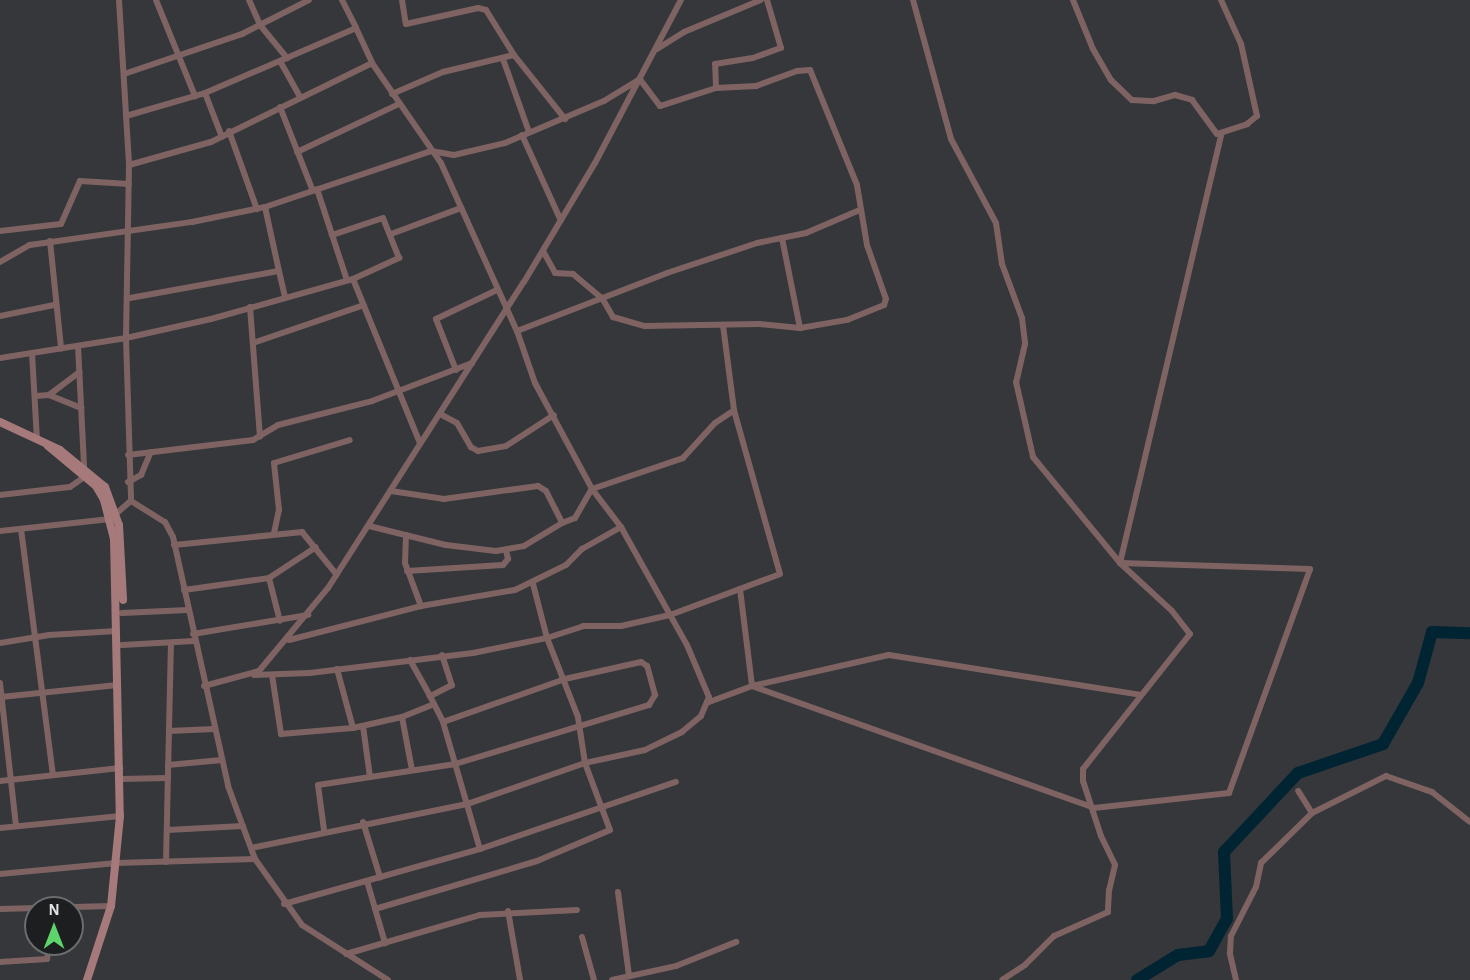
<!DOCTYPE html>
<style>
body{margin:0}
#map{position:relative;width:1470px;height:980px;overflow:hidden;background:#35373a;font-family:"Alegreya Sans",sans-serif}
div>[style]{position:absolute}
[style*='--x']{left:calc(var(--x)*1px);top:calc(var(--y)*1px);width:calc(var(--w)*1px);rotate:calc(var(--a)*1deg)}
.river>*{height:12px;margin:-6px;padding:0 6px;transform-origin:6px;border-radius:6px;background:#002432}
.street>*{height:6px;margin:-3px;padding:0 3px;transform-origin:3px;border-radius:3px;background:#7f6363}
.secondary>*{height:8px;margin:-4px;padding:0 4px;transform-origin:4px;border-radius:4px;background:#a67a7a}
span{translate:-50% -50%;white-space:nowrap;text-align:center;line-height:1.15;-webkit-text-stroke:6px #1d1e20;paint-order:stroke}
.north{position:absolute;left:24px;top:896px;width:60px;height:60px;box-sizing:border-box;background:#1d1e20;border:2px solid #6b6c6e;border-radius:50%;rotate:0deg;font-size:16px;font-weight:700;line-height:24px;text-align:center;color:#e0e2e4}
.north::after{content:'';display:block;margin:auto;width:21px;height:27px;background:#5ed56c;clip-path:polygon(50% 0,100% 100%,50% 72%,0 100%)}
</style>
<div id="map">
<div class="river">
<i style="--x:1137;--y:980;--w:48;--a:-31.4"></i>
<i style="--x:1178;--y:955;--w:31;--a:-7"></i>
<i style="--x:1209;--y:951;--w:37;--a:-61"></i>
<i style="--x:1227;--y:919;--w:67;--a:-92.6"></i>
<i style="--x:1224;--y:852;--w:108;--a:-46.9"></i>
<i style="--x:1298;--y:773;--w:90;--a:-18.8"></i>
<i style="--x:1383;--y:744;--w:70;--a:-60.2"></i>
<i style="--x:1418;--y:683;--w:53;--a:-74.6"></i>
<i style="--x:1432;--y:632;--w:38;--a:2"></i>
</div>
<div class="street">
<i style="--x:119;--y:0;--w:165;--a:86.5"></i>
<i style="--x:129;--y:165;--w:173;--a:91"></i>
<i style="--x:126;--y:338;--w:163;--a:88.2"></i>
<i style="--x:156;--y:0;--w:104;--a:67.9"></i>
<i style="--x:249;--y:0;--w:27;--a:66"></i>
<i style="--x:260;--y:25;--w:43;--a:50.7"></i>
<i style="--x:342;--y:0;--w:31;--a:63"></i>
<i style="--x:402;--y:0;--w:24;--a:81"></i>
<i style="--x:406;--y:24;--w:74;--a:-12.5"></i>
<i style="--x:478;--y:8;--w:8;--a:14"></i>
<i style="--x:486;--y:10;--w:53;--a:58.1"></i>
<i style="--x:913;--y:0;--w:144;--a:74.7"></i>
<i style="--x:951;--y:139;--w:95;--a:61.8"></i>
<i style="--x:996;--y:223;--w:41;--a:81.7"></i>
<i style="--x:1002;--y:264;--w:58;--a:69.7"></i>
<i style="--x:1022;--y:318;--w:26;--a:83"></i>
<i style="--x:1025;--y:344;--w:39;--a:103"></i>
<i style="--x:1016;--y:382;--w:77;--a:77.2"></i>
<i style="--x:1033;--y:457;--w:137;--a:50.6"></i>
<i style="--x:1120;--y:563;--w:71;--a:42.7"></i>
<i style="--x:1172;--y:611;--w:29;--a:52"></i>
<i style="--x:1190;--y:634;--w:172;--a:128.4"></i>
<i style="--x:1083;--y:769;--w:12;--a:90"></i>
<i style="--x:1083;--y:781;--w:58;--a:71.9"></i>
<i style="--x:1101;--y:836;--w:32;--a:64"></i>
<i style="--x:1115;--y:865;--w:26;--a:103"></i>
<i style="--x:1109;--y:890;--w:22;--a:93"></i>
<i style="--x:1108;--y:912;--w:59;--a:156"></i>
<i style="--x:1054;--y:936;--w:41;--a:135"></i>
<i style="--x:1025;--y:965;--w:27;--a:147"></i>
<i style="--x:1073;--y:0;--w:53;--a:67.8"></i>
<i style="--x:1093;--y:49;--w:36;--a:60"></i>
<i style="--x:1111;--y:80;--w:29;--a:44"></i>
<i style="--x:1132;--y:100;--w:22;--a:3"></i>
<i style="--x:1154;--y:101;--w:22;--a:-16"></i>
<i style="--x:1175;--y:95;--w:18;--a:16"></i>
<i style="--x:1192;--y:100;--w:42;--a:53.7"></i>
<i style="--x:1217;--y:134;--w:32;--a:-18"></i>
<i style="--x:1247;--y:124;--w:13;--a:-39"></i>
<i style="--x:1257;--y:116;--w:74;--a:-102.5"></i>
<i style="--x:1241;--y:44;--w:48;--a:-114.4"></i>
<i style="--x:657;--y:49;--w:32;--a:-32"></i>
<i style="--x:684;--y:32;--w:83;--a:-22.6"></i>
<i style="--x:503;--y:59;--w:77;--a:70.4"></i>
<i style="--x:280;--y:61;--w:41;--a:60.9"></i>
<i style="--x:124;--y:74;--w:125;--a:-18.7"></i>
<i style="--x:242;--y:34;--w:75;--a:-26.9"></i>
<i style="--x:716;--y:88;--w:24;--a:-92"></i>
<i style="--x:715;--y:64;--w:38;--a:-9"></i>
<i style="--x:753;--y:58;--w:30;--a:-20"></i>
<i style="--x:781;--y:48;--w:50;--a:-106.3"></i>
<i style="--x:205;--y:93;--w:47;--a:68.9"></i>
<i style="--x:392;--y:94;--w:56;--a:-23.3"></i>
<i style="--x:443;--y:72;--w:73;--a:-13.5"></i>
<i style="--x:514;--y:55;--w:82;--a:51.4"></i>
<i style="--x:280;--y:107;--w:90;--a:68.6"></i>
<i style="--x:126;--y:116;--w:82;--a:-16.2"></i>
<i style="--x:205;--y:93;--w:164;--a:-23.3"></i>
<i style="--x:356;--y:28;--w:38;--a:65"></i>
<i style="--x:229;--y:131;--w:83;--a:70.3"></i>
<i style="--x:522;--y:135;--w:94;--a:65.6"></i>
<i style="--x:297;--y:152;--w:113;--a:-25.2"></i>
<i style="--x:129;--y:165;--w:85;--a:-15.7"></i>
<i style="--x:211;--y:142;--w:179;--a:-26.1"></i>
<i style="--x:372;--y:63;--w:121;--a:55.4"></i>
<i style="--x:441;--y:163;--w:184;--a:65.7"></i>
<i style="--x:517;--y:331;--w:55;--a:70.9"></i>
<i style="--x:535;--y:383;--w:120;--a:61.7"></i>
<i style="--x:592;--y:489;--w:48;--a:52.7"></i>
<i style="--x:621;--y:527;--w:135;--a:60.8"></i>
<i style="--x:687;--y:645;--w:56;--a:67.1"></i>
<i style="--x:709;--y:697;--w:21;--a:113"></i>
<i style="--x:701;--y:716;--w:25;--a:140"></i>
<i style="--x:682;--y:732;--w:41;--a:154.1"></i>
<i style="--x:645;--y:750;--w:61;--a:167.8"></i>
<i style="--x:585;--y:763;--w:125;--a:160.8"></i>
<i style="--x:467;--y:804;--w:220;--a:168.5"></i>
<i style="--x:317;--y:189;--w:96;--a:71.8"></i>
<i style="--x:265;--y:207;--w:66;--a:77.7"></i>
<i style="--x:0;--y:231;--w:61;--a:-6.5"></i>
<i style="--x:61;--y:224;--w:47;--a:-66.2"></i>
<i style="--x:80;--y:181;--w:49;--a:3.5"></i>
<i style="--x:391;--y:234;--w:75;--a:-20.4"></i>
<i style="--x:782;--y:238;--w:92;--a:78.7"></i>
<i style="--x:50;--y:241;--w:108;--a:84.1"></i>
<i style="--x:543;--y:251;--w:25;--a:61"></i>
<i style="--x:555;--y:273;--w:18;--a:3"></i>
<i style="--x:573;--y:274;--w:38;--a:40"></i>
<i style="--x:602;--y:298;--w:22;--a:60"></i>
<i style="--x:613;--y:317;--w:33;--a:16"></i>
<i style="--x:645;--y:326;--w:114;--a:-1"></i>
<i style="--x:759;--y:324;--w:41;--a:5.6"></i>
<i style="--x:800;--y:328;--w:48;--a:-9.7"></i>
<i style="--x:847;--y:320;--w:40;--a:-22"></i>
<i style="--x:884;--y:305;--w:6;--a:-72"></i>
<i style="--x:886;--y:299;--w:57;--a:-109.4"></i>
<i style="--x:867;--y:245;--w:61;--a:-99.5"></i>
<i style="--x:857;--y:185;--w:124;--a:-112.2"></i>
<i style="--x:810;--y:70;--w:13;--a:176"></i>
<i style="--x:797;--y:71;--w:44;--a:159.9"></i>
<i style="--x:756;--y:86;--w:40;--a:177.1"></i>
<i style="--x:716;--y:88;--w:59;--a:162.2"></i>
<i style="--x:660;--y:106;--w:34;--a:-127"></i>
<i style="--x:0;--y:262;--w:34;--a:-30"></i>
<i style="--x:30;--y:245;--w:164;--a:-8.1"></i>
<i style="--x:192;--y:222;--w:75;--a:-11.6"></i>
<i style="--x:265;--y:207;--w:175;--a:-18.6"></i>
<i style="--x:431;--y:151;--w:23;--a:10"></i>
<i style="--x:454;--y:155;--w:52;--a:-13.2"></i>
<i style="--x:505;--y:143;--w:108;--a:-23"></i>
<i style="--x:604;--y:101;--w:42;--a:-31.4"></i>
<i style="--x:353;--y:279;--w:177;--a:67.8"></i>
<i style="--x:130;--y:298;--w:151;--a:-10.3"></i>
<i style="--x:279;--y:271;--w:26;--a:77"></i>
<i style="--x:250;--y:307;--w:130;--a:85.6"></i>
<i style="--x:0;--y:316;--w:55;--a:-11.5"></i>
<i style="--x:517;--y:331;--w:161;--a:-21.1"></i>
<i style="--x:667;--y:273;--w:95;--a:-18.4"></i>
<i style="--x:757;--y:243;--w:50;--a:-11.5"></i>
<i style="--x:806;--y:233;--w:59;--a:-23.1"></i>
<i style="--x:253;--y:343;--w:117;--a:-18.9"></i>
<i style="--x:78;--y:346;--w:120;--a:87.1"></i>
<i style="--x:32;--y:353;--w:87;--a:86.7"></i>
<i style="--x:0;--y:358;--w:128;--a:-9"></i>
<i style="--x:126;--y:338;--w:87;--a:-12.6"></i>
<i style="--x:211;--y:319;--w:148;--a:-15.7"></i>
<i style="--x:353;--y:279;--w:51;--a:-24.5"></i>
<i style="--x:399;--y:258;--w:43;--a:-111.8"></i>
<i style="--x:383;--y:218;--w:54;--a:161.6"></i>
<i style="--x:456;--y:370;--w:55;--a:-111.4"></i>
<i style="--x:436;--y:319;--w:68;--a:-25.4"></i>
<i style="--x:49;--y:395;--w:38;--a:-37"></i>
<i style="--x:35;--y:396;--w:14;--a:-4"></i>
<i style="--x:49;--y:395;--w:35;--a:22"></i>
<i style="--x:440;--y:414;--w:19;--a:28"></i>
<i style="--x:457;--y:423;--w:28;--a:60"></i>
<i style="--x:471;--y:447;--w:8;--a:30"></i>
<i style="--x:478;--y:451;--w:28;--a:-10"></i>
<i style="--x:506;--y:446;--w:57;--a:-32.9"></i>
<i style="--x:128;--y:455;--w:126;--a:-6.8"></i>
<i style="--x:253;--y:440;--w:29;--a:-31"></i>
<i style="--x:278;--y:425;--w:97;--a:-14.3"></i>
<i style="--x:372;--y:401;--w:107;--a:-20.8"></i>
<i style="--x:128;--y:482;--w:15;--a:-28"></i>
<i style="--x:141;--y:475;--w:25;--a:-67"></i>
<i style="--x:391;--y:491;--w:54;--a:8.6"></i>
<i style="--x:444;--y:499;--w:95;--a:-7.9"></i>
<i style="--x:538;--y:486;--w:9;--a:32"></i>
<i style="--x:546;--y:491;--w:36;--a:63"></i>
<i style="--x:562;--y:523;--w:14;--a:-21"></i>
<i style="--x:575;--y:518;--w:34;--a:-60"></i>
<i style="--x:592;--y:489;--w:96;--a:-18.8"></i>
<i style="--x:683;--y:458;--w:47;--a:-47.6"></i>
<i style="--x:715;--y:423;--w:23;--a:-34"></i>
<i style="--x:0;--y:495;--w:70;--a:-6.5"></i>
<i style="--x:70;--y:487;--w:19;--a:-35"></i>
<i style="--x:369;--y:526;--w:79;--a:13.9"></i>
<i style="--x:446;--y:545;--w:50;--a:6.8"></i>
<i style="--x:496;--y:551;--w:28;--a:-10"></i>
<i style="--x:524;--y:546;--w:44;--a:-31.2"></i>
<i style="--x:21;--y:529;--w:248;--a:82.6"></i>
<i style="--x:0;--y:531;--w:111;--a:-6.2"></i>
<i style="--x:110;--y:519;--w:28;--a:-41"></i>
<i style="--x:131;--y:501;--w:40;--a:32"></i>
<i style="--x:165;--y:522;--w:17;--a:62"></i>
<i style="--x:173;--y:537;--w:255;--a:77.5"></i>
<i style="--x:228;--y:786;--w:78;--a:69.7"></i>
<i style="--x:255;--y:859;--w:81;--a:54.5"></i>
<i style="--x:302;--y:925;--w:102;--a:32.6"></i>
<i style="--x:274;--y:533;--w:24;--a:-78"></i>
<i style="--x:279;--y:510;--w:47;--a:-96.1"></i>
<i style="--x:274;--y:463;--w:79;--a:-16.8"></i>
<i style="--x:406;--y:535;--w:28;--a:92"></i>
<i style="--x:405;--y:563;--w:46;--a:69.6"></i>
<i style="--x:174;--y:545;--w:129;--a:-5.8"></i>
<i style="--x:302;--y:532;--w:55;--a:50.9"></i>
<i style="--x:407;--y:571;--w:96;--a:-3.6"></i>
<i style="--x:503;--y:565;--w:8;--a:-50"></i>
<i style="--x:508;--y:559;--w:9;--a:-103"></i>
<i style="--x:269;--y:578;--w:44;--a:75.7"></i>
<i style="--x:740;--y:589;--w:98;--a:82.9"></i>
<i style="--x:752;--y:686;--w:363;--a:19.6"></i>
<i style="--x:1094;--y:808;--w:136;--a:-6.3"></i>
<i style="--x:1229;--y:793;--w:238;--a:-70.1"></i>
<i style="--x:1310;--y:569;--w:190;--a:-178.2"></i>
<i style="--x:1120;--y:563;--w:442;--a:-76.7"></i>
<i style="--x:184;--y:590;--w:86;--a:-8"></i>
<i style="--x:269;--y:578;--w:56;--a:-33.4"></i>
<i style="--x:122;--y:613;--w:66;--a:-2.6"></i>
<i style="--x:193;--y:634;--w:117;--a:-9.4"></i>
<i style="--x:289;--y:640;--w:136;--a:-14.4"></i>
<i style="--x:421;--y:606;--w:95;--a:-9.7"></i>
<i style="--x:515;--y:590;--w:57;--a:-26.1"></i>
<i style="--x:566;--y:565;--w:23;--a:-45"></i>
<i style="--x:582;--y:549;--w:45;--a:-29.4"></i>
<i style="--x:0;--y:643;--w:50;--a:-9.3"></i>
<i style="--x:49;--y:635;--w:68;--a:-3.4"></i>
<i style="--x:122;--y:645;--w:72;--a:-3.2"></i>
<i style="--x:442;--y:655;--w:32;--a:72"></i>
<i style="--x:452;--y:685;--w:25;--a:153"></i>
<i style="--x:430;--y:696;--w:29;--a:63"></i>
<i style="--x:443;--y:722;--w:132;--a:73.8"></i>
<i style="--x:410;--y:660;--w:41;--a:60.9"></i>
<i style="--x:337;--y:669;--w:61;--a:74.8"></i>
<i style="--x:353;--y:728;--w:50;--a:-12.7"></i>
<i style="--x:402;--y:717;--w:32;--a:-22"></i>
<i style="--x:254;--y:675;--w:56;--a:-2"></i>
<i style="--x:310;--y:673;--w:164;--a:-7"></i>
<i style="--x:473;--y:653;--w:76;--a:-11.5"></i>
<i style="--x:547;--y:638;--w:38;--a:-18"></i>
<i style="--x:583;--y:626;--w:38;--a:0"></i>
<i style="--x:621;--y:626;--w:50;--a:-12.7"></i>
<i style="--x:670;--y:615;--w:117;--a:-20.4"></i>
<i style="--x:780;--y:574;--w:170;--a:-105.7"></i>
<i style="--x:734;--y:410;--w:86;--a:-97.4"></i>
<i style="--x:272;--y:675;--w:60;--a:81.3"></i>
<i style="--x:281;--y:734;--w:72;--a:-4.8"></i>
<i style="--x:0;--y:683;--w:144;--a:83.6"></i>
<i style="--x:204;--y:686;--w:57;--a:-15.3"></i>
<i style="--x:259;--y:671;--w:108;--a:-50.3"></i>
<i style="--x:328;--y:588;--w:363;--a:-57.4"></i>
<i style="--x:524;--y:282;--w:139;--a:-59.2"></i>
<i style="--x:595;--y:163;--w:184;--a:-62.2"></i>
<i style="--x:1;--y:697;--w:117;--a:-5.9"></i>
<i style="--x:709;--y:702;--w:46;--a:-20.4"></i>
<i style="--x:752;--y:686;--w:140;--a:-12.8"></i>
<i style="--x:889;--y:655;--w:255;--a:9"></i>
<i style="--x:402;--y:717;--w:54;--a:79.3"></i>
<i style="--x:363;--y:726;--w:51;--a:82.2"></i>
<i style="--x:169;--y:731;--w:45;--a:-2.5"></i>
<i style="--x:168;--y:765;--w:54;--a:-5.3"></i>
<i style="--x:120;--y:779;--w:48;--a:-1.2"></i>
<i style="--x:0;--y:781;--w:121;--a:-6.2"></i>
<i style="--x:1312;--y:813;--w:83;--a:-26.6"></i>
<i style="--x:1386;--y:776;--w:49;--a:19.2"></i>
<i style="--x:1432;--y:792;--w:48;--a:38.3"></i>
<i style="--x:363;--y:822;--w:58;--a:72.8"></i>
<i style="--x:0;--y:828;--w:121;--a:-5.7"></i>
<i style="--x:167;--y:830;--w:76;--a:-3"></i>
<i style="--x:324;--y:830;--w:45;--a:-97.6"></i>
<i style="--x:318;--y:785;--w:139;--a:-8.7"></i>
<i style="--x:455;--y:764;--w:203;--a:-16.9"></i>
<i style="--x:649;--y:705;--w:12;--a:-59"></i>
<i style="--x:655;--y:695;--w:30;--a:-105"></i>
<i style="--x:647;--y:666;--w:7;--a:-146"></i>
<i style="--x:641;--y:662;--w:78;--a:167.4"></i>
<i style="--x:565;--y:679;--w:129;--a:160.6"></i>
<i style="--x:166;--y:862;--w:219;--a:-88.7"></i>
<i style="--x:0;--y:874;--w:117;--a:-5.4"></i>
<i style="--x:116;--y:863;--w:139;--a:-1.6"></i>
<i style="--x:367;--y:881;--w:65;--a:73.8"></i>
<i style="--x:618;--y:892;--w:85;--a:82.5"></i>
<i style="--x:284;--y:904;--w:204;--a:-15.7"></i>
<i style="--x:480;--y:849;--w:207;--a:-18.9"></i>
<i style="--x:0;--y:909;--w:111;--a:-1.5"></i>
<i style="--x:375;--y:909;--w:169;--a:-16.5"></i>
<i style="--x:537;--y:861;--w:79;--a:-23"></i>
<i style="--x:610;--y:830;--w:72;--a:-110.5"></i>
<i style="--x:585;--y:763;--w:47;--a:-98.7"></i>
<i style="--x:578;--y:717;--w:85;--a:-111.4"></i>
<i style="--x:547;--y:638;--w:56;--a:-104.5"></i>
<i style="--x:508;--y:911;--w:70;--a:80.1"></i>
<i style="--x:582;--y:937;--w:45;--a:74.4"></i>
<i style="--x:346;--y:954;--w:140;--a:-16.2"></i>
<i style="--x:480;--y:915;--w:97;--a:-3"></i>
<i style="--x:0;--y:962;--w:47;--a:-3.7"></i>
<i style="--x:47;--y:959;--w:15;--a:-79"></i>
<i style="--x:612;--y:980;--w:66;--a:-12.3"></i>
<i style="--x:676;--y:966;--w:65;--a:-21.8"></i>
<i style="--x:1236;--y:980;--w:28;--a:-103"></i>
<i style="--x:1230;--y:953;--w:17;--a:-87"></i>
<i style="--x:1231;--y:936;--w:55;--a:-63"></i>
<i style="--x:1256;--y:887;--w:25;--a:-78"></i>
<i style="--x:1261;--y:863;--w:71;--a:-44.4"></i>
<i style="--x:1312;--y:813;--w:26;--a:-122"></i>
</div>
<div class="secondary">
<i style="--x:0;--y:422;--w:66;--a:25"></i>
<i style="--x:60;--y:450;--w:58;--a:39.4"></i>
<i style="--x:105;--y:487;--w:40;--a:69.8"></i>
<i style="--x:119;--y:525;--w:75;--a:86.9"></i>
<i style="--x:48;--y:446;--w:62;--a:39.8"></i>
<i style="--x:96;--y:486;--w:16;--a:60"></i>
<i style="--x:104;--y:500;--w:40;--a:75.6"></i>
<i style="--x:114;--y:539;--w:277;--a:88.8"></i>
<i style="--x:120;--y:816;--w:90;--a:95.7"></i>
<i style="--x:111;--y:906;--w:78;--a:108"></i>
</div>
<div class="north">N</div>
</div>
